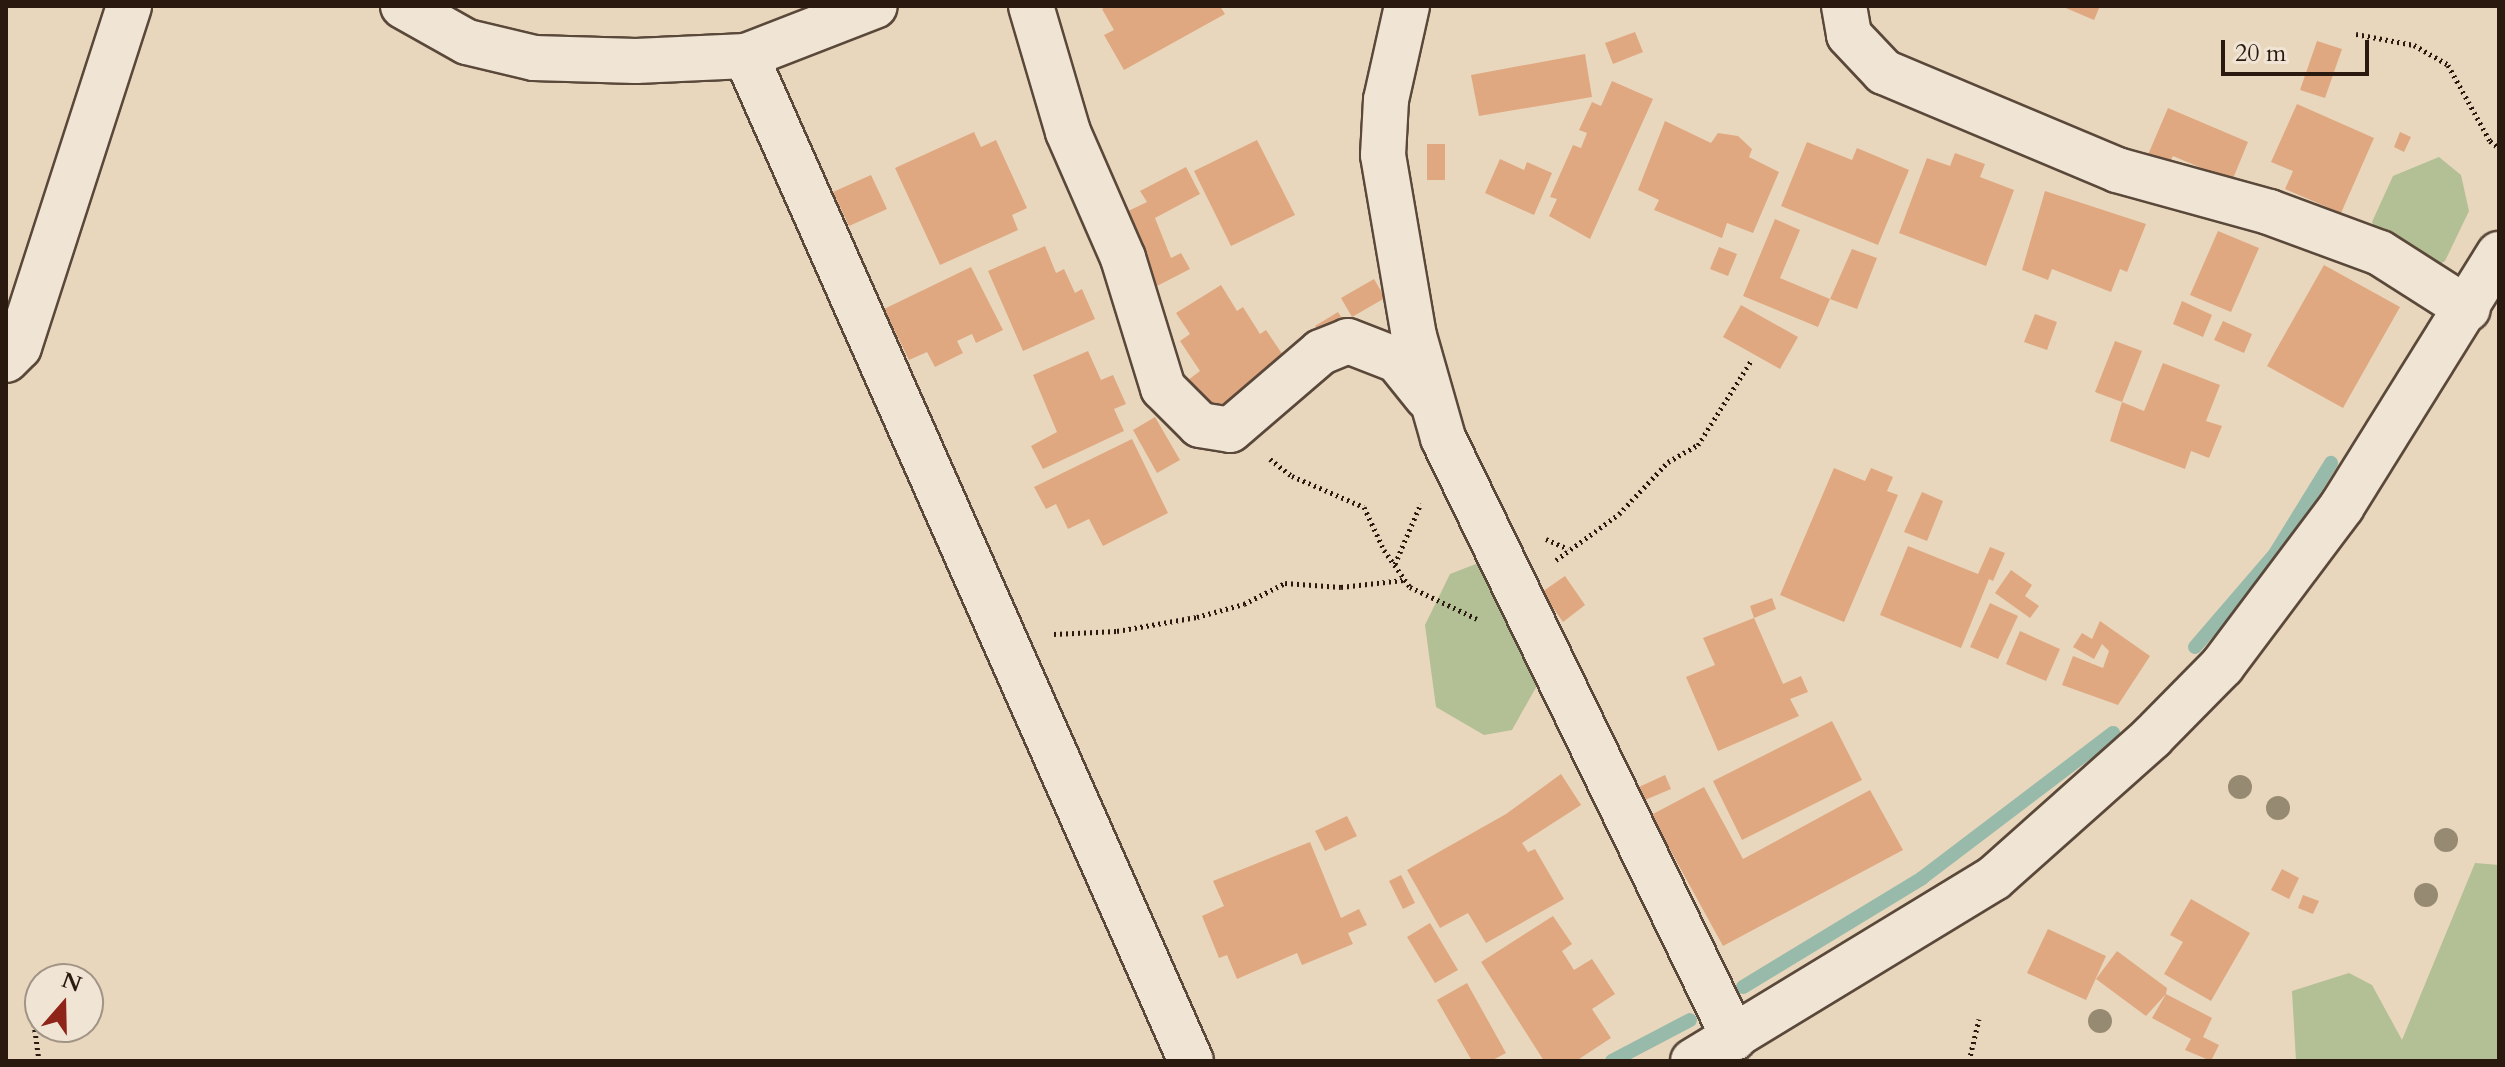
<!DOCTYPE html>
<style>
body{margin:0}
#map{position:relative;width:2505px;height:1067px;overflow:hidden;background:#e8d7bd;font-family:Cardo,serif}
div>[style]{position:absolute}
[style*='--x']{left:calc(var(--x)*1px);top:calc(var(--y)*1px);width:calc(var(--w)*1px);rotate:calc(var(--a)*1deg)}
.green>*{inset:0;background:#b3bf94}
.stream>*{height:14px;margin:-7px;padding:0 7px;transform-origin:7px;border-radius:7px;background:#98baaa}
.building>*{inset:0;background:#e0a881}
.path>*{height:5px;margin-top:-2.5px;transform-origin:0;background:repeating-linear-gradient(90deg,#2a190f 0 2px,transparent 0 6px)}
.roads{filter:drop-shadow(2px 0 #5a483a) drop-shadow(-2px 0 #5a483a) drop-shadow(0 2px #5a483a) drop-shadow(0 -2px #5a483a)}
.minor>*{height:44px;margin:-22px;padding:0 22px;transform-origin:22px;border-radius:22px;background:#f0e5d4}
.tertiary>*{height:44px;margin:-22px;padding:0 22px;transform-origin:22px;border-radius:22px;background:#f0e5d4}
.trees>*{width:24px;height:24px;margin:-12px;border-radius:50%;background:#968a73}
span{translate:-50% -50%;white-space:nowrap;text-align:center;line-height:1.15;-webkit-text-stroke:6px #f0e5d4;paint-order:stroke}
.frame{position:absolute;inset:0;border:8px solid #2a190f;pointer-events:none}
.north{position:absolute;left:24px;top:963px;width:80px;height:80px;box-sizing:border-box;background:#f0e5d4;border:2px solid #a19385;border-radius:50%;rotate:20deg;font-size:22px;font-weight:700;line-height:32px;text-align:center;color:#2a190f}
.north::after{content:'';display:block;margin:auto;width:28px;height:36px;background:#8f2418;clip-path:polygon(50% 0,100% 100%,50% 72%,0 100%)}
.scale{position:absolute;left:2221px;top:40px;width:148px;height:36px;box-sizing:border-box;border:4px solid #2a190f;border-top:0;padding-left:10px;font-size:24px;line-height:28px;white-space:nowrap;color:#2a190f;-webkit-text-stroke:6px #f0e5d4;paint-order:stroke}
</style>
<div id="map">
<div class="green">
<i style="clip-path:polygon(2439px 157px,2461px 175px,2469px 211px,2445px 261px,2411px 283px,2395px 273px,2372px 222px,2393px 176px)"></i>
<i style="clip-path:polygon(1481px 562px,1539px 682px,1512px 730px,1484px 735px,1436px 707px,1425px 625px,1450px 574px)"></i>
<i style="clip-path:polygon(2475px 863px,2499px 865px,2499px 1061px,2296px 1061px,2292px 991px,2349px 973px,2372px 985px,2402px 1040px)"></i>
</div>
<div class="stream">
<i style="--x:2195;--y:647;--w:123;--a:-49.3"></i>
<i style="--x:2275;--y:554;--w:107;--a:-58.4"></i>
<i style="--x:1743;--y:987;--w:210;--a:-31.3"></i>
<i style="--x:1922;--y:878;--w:240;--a:-37.2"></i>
<i style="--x:1612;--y:1061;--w:88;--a:-27.7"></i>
</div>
<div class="building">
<i style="clip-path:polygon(1107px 6px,1220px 6px,1225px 14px,1124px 70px,1104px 35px,1114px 30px,1102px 9px)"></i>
<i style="clip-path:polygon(2061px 6px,2100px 6px,2094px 20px)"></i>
<i style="clip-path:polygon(1635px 32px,1643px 52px,1613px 64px,1605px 43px)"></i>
<i style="clip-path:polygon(2317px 41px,2342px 49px,2325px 98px,2300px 90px)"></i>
<i style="clip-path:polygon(1585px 54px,1592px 97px,1479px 116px,1471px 75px)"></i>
<i style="clip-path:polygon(1612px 81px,1653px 99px,1590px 239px,1549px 216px,1557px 199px,1550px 197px,1573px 145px,1581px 148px,1587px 133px,1579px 130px,1592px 102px,1601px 106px)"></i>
<i style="clip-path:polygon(2297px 104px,2374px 138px,2341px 213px,2285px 189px,2293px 171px,2271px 162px)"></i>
<i style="clip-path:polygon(2168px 108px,2248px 142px,2232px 181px,2173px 156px,2168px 166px,2147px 157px)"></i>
<i style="clip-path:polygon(1665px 121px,1711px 143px,1718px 133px,1738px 136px,1752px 149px,1749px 157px,1779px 172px,1753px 233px,1727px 223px,1722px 238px,1654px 210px,1659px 200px,1638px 190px)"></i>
<i style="clip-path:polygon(974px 132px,981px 147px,996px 140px,1027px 208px,1012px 215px,1018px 230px,940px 265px,895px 168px)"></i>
<i style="clip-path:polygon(2400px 132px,2411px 137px,2404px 152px,2394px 147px)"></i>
<i style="clip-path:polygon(1257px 140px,1295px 215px,1231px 246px,1194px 171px)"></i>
<i style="clip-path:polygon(1807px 142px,1852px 160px,1857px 148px,1909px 170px,1878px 245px,1781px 206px)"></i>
<i style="clip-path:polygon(1427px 144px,1445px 144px,1445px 180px,1427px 180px)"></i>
<i style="clip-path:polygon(1955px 153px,1985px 164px,1980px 177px,2014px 190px,1986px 266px,1899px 233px,1927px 158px,1950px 166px)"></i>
<i style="clip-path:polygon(1500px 159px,1524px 170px,1527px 162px,1552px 173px,1534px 215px,1485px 193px)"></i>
<i style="clip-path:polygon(1186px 167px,1200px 194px,1155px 218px,1171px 258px,1181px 253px,1190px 269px,1157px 286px,1122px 214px,1147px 202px,1140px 191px)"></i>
<i style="clip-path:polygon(871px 175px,887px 209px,849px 226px,833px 192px)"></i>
<i style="clip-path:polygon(2045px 191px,2146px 224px,2127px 272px,2120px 269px,2111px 292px,2052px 269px,2048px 280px,2022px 270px)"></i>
<i style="clip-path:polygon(1775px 219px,1800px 230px,1780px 278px,1830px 299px,1818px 327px,1743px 296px)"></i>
<i style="clip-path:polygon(2218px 231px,2259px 248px,2231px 312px,2190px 295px)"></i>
<i style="clip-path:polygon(1045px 246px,1056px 273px,1064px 269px,1075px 293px,1082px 289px,1095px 319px,1023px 351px,988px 271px)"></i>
<i style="clip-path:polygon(1719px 247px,1737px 254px,1728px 276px,1710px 269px)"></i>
<i style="clip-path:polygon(1852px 249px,1877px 258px,1857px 309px,1830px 299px)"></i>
<i style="clip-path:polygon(2324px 265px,2400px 307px,2343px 408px,2267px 366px)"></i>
<i style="clip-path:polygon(971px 267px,1003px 330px,976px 343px,972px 334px,957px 341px,963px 353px,935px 367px,927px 352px,909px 360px,884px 309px)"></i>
<i style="clip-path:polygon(1374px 279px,1385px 298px,1352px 317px,1341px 298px)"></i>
<i style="clip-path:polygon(1221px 285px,1237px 311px,1243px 307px,1260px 334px,1266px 330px,1289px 364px,1210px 415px,1188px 380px,1200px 371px,1180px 341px,1190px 334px,1176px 313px)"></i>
<i style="clip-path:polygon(2182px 301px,2212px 315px,2203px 337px,2173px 324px)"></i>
<i style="clip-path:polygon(1741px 305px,1798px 337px,1780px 369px,1723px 337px)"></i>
<i style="clip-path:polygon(1338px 312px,1345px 323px,1323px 338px,1315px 326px)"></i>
<i style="clip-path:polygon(2035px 314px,2057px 322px,2047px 350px,2024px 342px)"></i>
<i style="clip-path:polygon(2223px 321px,2252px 334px,2244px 353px,2214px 340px)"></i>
<i style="clip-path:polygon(2115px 341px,2142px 351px,2122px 402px,2095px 392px)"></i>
<i style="clip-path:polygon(1088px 351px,1101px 380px,1113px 375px,1126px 404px,1114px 409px,1124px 431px,1043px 469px,1031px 446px,1057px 432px,1033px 375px)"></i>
<i style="clip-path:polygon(2163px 363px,2220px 385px,2206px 421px,2222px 426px,2209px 458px,2191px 451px,2185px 469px,2110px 441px,2122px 402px,2144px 411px)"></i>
<i style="clip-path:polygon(1155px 417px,1180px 460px,1157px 473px,1133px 430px)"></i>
<i style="clip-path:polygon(1132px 439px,1168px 513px,1103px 546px,1089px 519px,1068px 529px,1056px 504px,1046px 509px,1034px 487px)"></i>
<i style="clip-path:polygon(1834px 468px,1865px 481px,1871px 468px,1893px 477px,1887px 491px,1898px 495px,1844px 622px,1780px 595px)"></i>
<i style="clip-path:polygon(1922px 492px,1943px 501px,1927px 541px,1904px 532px)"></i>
<i style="clip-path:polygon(1908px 546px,1978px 574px,1990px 547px,2005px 553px,1993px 581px,1989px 579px,1961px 648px,1880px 615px)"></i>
<i style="clip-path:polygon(2011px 570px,2032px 585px,2025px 596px,2039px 606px,2030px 618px,1995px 593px)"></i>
<i style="clip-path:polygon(1565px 576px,1585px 605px,1563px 622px,1542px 592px)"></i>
<i style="clip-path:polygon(1772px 598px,1776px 609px,1754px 618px,1750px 606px)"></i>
<i style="clip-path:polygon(1990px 603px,2018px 616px,1998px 659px,1970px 647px)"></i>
<i style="clip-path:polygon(1754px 618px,1783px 684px,1801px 676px,1808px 692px,1790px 699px,1799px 716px,1718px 751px,1686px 677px,1715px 665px,1703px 638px)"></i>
<i style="clip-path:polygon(2100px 621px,2150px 656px,2118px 705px,2062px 685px,2073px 656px,2103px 668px,2109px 651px,2102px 644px,2094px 659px,2073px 647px,2082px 633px,2092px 639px)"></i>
<i style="clip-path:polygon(2020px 631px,2060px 649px,2046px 681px,2006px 664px)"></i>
<i style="clip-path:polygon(1832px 721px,1862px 780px,1742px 840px,1713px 781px)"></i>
<i style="clip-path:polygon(1561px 774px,1581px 805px,1522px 843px,1528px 852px,1535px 849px,1564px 899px,1486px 943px,1468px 913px,1440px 928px,1407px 870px,1506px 814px)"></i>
<i style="clip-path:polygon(1665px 775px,1671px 789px,1645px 800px,1639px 787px)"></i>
<i style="clip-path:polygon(1704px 787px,1743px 859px,1870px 790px,1903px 850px,1723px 946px,1651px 815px)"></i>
<i style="clip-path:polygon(1347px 816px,1357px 836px,1325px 851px,1315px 831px)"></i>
<i style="clip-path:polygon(1310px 842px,1341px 918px,1359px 909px,1367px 925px,1348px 933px,1353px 944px,1302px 965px,1297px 953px,1237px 979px,1227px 955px,1219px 958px,1202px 916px,1224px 906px,1213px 881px)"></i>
<i style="clip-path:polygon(2282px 869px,2299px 878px,2289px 899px,2271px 890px)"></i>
<i style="clip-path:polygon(1401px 875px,1415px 903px,1403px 909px,1389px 881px)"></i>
<i style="clip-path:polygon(2303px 895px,2319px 901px,2313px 914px,2298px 908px)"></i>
<i style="clip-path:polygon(2191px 899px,2250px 933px,2211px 1001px,2164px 974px,2183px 942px,2170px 935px)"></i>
<i style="clip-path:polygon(1553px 916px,1572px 944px,1562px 951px,1574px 970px,1592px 959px,1615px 994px,1592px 1009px,1611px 1038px,1576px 1061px,1544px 1061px,1481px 962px)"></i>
<i style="clip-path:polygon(1430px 923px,1458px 970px,1435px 983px,1407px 937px)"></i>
<i style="clip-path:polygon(2048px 929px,2106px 956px,2086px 1000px,2027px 973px)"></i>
<i style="clip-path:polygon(2117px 951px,2167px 988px,2166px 994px,2212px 1018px,2203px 1037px,2219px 1045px,2211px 1061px,2185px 1050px,2191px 1039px,2152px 1018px,2166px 994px,2146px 1016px,2096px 979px)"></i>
<i style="clip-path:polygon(1467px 983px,1506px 1053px,1491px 1061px,1472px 1061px,1437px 1000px)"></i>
</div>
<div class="path">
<i style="--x:2356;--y:34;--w:59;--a:10.7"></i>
<i style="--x:2414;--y:45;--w:39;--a:30"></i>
<i style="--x:2448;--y:65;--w:87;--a:61.1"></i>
<i style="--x:2490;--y:141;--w:11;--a:38"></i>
<i style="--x:1270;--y:459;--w:28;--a:38"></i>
<i style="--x:1292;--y:476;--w:78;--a:23.3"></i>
<i style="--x:1364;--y:507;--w:47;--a:65.1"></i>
<i style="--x:1384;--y:550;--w:45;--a:54.9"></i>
<i style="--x:1410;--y:587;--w:74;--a:25.5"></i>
<i style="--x:1546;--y:539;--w:24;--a:24"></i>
<i style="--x:1556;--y:560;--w:78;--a:-36.1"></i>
<i style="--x:1619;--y:514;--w:71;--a:-46.7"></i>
<i style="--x:1668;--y:462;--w:34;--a:-30"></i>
<i style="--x:1698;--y:445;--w:99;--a:-57.8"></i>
<i style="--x:1395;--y:564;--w:66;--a:-66.9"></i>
<i style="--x:1054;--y:634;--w:63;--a:-2.7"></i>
<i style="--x:1117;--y:631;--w:81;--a:-9.9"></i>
<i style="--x:1197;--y:617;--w:49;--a:-15.5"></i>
<i style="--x:1244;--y:604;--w:46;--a:-27.1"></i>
<i style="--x:1285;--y:583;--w:56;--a:4.1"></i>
<i style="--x:1341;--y:587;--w:63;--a:-6.3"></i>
<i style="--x:30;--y:994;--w:68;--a:82.3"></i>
<i style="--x:1969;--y:1061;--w:43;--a:-76.6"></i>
</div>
<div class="roads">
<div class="minor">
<i style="--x:403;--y:6;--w:73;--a:29.4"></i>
<i style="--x:467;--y:42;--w:69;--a:13.4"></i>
<i style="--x:534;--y:58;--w:102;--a:1.7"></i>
<i style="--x:636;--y:61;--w:110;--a:-2.6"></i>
<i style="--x:746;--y:56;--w:138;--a:-21.2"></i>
<i style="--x:1031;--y:6;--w:131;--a:73.6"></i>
<i style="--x:1068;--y:132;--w:137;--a:66.4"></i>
<i style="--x:1123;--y:258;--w:136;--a:72.9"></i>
<i style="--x:1163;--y:388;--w:52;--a:45"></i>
<i style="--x:1200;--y:425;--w:30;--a:9"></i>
<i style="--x:1230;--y:430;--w:120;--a:-40.6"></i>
<i style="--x:1321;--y:352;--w:29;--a:-22"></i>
<i style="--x:1348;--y:341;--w:53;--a:21.2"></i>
<i style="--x:1397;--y:360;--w:48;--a:51"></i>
<i style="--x:1407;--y:6;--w:96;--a:102.6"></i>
<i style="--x:1386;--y:100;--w:55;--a:93.1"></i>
<i style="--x:1383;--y:155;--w:184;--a:80.3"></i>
<i style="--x:1414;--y:336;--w:106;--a:74.1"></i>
<i style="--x:1443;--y:438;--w:667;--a:64.13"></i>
<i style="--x:1844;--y:6;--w:29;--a:80"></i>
<i style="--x:1849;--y:35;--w:51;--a:46.6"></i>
<i style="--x:1884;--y:72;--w:253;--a:22.8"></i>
<i style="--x:2117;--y:170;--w:158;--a:15.4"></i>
<i style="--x:2269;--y:212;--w:118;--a:20.3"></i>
<i style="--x:2380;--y:253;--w:104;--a:32.5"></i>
<i style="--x:746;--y:56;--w:1099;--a:66.12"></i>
<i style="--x:6;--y:360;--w:18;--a:-45"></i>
<i style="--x:19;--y:347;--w:358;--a:-72.1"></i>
</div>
<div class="tertiary">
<i style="--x:1693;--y:1061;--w:352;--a:-31.3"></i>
<i style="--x:1994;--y:878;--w:212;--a:-41.7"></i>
<i style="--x:2152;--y:737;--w:100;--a:-45.4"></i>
<i style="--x:2222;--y:666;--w:200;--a:-53.1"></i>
<i style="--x:2342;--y:506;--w:297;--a:-58.1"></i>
</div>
</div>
<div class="trees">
<i style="left:2240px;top:787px"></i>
<i style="left:2278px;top:808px"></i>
<i style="left:2446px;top:840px"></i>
<i style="left:2426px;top:895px"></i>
<i style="left:2100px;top:1021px"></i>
</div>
<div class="frame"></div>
<div class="north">N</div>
<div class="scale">20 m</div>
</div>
